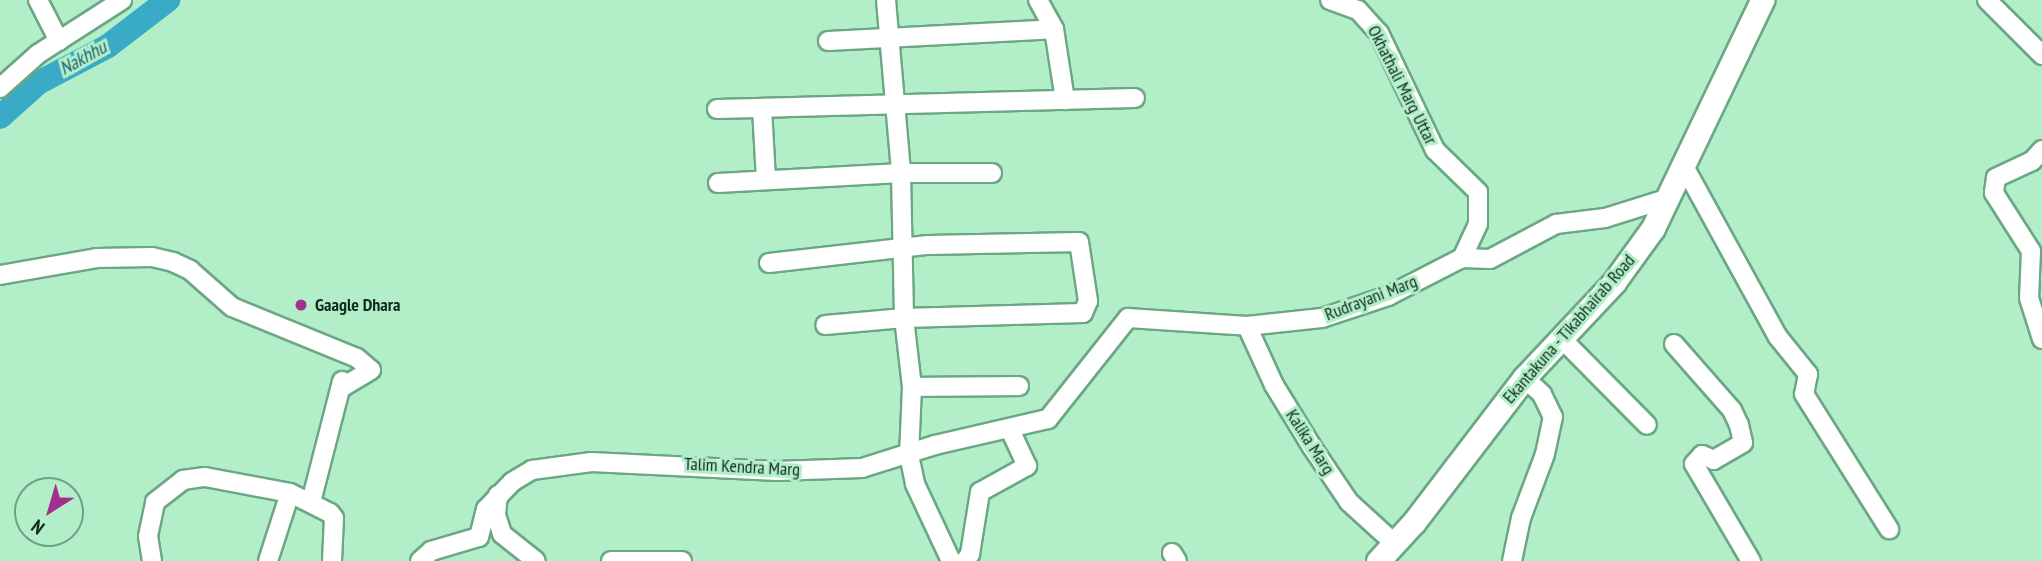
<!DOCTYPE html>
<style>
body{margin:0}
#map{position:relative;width:2042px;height:561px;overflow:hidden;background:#b2efc9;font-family:"PT Sans Narrow",sans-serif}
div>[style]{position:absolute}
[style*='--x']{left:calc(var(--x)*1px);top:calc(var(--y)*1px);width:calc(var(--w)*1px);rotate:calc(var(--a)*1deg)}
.river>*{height:24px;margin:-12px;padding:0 12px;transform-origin:12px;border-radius:12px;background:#39abc6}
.roads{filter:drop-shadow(2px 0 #6ca784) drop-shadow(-2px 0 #6ca784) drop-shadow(0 2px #6ca784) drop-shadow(0 -2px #6ca784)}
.minor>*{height:18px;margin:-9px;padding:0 9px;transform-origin:9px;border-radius:9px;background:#fff}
.major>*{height:23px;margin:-11.5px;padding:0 11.5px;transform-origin:11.5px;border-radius:11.5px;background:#fff}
.dots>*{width:19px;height:19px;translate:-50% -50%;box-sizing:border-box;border:4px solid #b2efc9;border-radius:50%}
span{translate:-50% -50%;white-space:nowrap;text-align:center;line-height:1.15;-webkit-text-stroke:6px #b2efc9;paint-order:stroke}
.street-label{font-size:18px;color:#122a1c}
.poi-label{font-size:18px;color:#122a1c;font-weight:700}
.left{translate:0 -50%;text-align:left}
.water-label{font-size:19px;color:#24606f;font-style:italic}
.north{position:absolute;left:14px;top:477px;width:70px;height:70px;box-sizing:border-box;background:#b2efc9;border:2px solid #72a084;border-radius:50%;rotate:217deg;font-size:19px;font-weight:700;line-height:28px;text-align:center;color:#122a1c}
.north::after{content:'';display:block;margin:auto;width:24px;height:32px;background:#a22f8b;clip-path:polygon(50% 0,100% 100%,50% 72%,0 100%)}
</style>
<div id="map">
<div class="river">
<i style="--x:0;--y:117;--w:51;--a:-41.8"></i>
<i style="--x:38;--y:83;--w:79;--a:-27.9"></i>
<i style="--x:108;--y:46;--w:76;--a:-37.5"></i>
</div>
<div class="roads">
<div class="minor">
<i style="--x:38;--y:0;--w:46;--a:62.9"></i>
<i style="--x:886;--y:0;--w:174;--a:85"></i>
<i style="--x:901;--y:173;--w:145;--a:88.8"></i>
<i style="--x:904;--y:318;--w:69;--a:83.4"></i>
<i style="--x:912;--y:387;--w:68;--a:92.5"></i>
<i style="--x:909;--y:455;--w:30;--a:78"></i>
<i style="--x:915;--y:484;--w:85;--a:64.9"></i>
<i style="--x:1038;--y:0;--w:33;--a:61"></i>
<i style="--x:1054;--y:29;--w:72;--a:81.2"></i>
<i style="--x:1330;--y:0;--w:30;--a:20"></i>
<i style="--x:1358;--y:10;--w:31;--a:48"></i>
<i style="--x:1379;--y:33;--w:130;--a:64.4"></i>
<i style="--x:1435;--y:150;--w:60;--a:44.3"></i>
<i style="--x:1478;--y:192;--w:32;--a:90"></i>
<i style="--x:1478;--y:224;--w:38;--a:115"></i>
<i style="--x:1987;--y:0;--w:78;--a:45"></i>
<i style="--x:828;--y:41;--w:226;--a:-3"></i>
<i style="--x:0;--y:88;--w:51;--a:-41.8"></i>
<i style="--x:38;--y:54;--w:100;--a:-32.7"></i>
<i style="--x:762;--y:108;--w:72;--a:86.8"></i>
<i style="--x:717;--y:109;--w:418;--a:-1.5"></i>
<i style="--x:2042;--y:150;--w:15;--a:132"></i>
<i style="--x:2032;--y:161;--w:40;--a:155"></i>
<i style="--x:1996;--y:178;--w:15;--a:98"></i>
<i style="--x:1994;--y:193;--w:69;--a:57.5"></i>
<i style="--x:2031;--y:251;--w:47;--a:92.4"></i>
<i style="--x:2029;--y:298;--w:43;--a:72.4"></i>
<i style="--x:1685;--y:168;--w:193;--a:61.2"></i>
<i style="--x:1778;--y:337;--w:48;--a:51"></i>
<i style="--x:1808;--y:374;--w:20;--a:101"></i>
<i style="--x:1804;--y:394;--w:160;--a:57.8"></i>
<i style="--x:718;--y:183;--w:183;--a:-3.1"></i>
<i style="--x:901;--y:173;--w:91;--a:0"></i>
<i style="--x:769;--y:263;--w:160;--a:-6.5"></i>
<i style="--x:928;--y:245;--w:151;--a:-1.1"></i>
<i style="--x:1079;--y:242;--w:60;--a:81.3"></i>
<i style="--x:1088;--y:301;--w:13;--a:113"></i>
<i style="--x:1083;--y:313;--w:179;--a:178.4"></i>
<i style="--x:904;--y:318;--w:79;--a:174.9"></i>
<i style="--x:0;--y:275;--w:98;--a:-9.9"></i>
<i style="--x:97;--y:258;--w:55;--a:-1"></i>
<i style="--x:152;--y:257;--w:22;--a:13"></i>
<i style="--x:173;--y:262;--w:19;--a:25"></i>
<i style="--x:190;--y:270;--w:56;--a:41.4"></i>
<i style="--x:232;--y:307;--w:135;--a:22.2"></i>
<i style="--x:357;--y:358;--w:18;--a:41"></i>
<i style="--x:371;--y:370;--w:35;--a:149"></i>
<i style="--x:1247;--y:326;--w:65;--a:65.4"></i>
<i style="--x:1274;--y:385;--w:73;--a:58.5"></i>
<i style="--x:1312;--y:447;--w:66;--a:56.1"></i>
<i style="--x:1349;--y:502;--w:61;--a:42.3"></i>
<i style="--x:1561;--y:338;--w:122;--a:45.3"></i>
<i style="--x:1674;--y:344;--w:88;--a:48.7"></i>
<i style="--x:1732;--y:410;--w:17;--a:65"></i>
<i style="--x:1739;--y:425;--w:18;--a:77"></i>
<i style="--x:1743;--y:443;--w:34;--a:150"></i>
<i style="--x:1714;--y:460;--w:13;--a:-157"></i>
<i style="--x:1702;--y:455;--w:12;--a:132"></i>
<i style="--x:1694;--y:464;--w:113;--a:59.6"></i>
<i style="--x:912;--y:387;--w:107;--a:-0.5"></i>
<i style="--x:498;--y:495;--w:20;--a:96"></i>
<i style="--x:496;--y:515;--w:20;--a:72"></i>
<i style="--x:502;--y:534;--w:43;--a:38.5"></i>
<i style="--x:311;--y:502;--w:125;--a:-75.6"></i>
<i style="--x:1172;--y:553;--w:9;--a:58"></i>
<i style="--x:152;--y:561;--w:25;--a:-99"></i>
<i style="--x:148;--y:536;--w:35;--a:-78"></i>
<i style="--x:155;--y:502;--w:36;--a:-38"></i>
<i style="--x:183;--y:480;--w:22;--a:-8"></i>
<i style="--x:205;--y:477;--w:86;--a:10.7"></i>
<i style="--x:290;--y:493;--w:45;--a:26.6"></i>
<i style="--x:330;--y:513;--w:6;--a:51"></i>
<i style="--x:334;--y:518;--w:43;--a:92.7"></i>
<i style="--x:268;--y:561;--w:71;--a:-72.1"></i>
<i style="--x:420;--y:561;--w:15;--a:-42"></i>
<i style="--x:431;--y:551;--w:50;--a:-16.3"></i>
<i style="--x:479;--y:537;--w:29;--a:-76"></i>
<i style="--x:486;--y:509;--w:37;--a:-46"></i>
<i style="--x:512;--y:482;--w:23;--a:-31"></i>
<i style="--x:532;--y:470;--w:60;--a:-7.7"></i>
<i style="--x:591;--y:462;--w:186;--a:2.8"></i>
<i style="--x:777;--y:471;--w:85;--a:-2"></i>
<i style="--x:862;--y:468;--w:77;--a:-17.5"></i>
<i style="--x:935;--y:445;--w:116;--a:-13"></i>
<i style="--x:1048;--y:419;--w:129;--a:-51.6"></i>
<i style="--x:1128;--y:318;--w:119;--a:3.8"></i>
<i style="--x:1247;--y:326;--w:75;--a:-6.1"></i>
<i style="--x:1322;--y:318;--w:70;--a:-18.4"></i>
<i style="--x:1388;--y:296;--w:83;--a:-27.2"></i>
<i style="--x:1462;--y:258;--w:28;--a:2"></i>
<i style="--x:1490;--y:259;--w:75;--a:-27.9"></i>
<i style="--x:1556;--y:224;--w:49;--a:-7"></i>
<i style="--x:1605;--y:218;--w:67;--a:-17.4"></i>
<i style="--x:611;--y:561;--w:71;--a:0"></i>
<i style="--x:965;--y:561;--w:9;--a:-54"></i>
<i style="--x:970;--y:554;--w:63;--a:-80.8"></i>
<i style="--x:980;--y:492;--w:54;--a:-29"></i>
<i style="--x:1027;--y:466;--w:40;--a:-115"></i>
<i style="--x:1512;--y:561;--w:44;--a:-78.2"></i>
<i style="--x:1521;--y:518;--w:68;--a:-69.4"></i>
<i style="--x:1545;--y:454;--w:38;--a:-78"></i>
<i style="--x:1553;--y:417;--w:25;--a:-116"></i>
<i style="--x:1542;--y:394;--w:24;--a:-138"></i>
</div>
<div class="major">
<i style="--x:1378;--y:561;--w:53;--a:-47.3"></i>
<i style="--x:1414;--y:522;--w:181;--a:-52.6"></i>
<i style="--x:1524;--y:378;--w:132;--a:-46.8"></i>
<i style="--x:1614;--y:282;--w:67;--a:-54.2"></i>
<i style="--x:1653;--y:228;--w:253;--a:-64.4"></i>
</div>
</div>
<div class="dots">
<i style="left:301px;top:305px;background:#a22f8b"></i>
</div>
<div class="street-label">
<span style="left:1402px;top:85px;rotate:63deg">Okhathali Marg Uttar</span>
<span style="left:1371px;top:298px;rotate:-21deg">Rudrayani Marg</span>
<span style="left:1569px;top:329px;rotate:-49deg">Ekantakuna - Tikabhairab Road</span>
<span style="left:1310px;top:442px;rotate:57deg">Kalika Marg</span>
<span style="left:742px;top:467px;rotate:3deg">Talim Kendra Marg</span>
</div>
<div class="poi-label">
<span class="left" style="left:315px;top:305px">Gaagle Dhara</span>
</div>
<div class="water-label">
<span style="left:83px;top:58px;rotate:-29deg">Nakhhu</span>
</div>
<div class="north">N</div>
</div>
